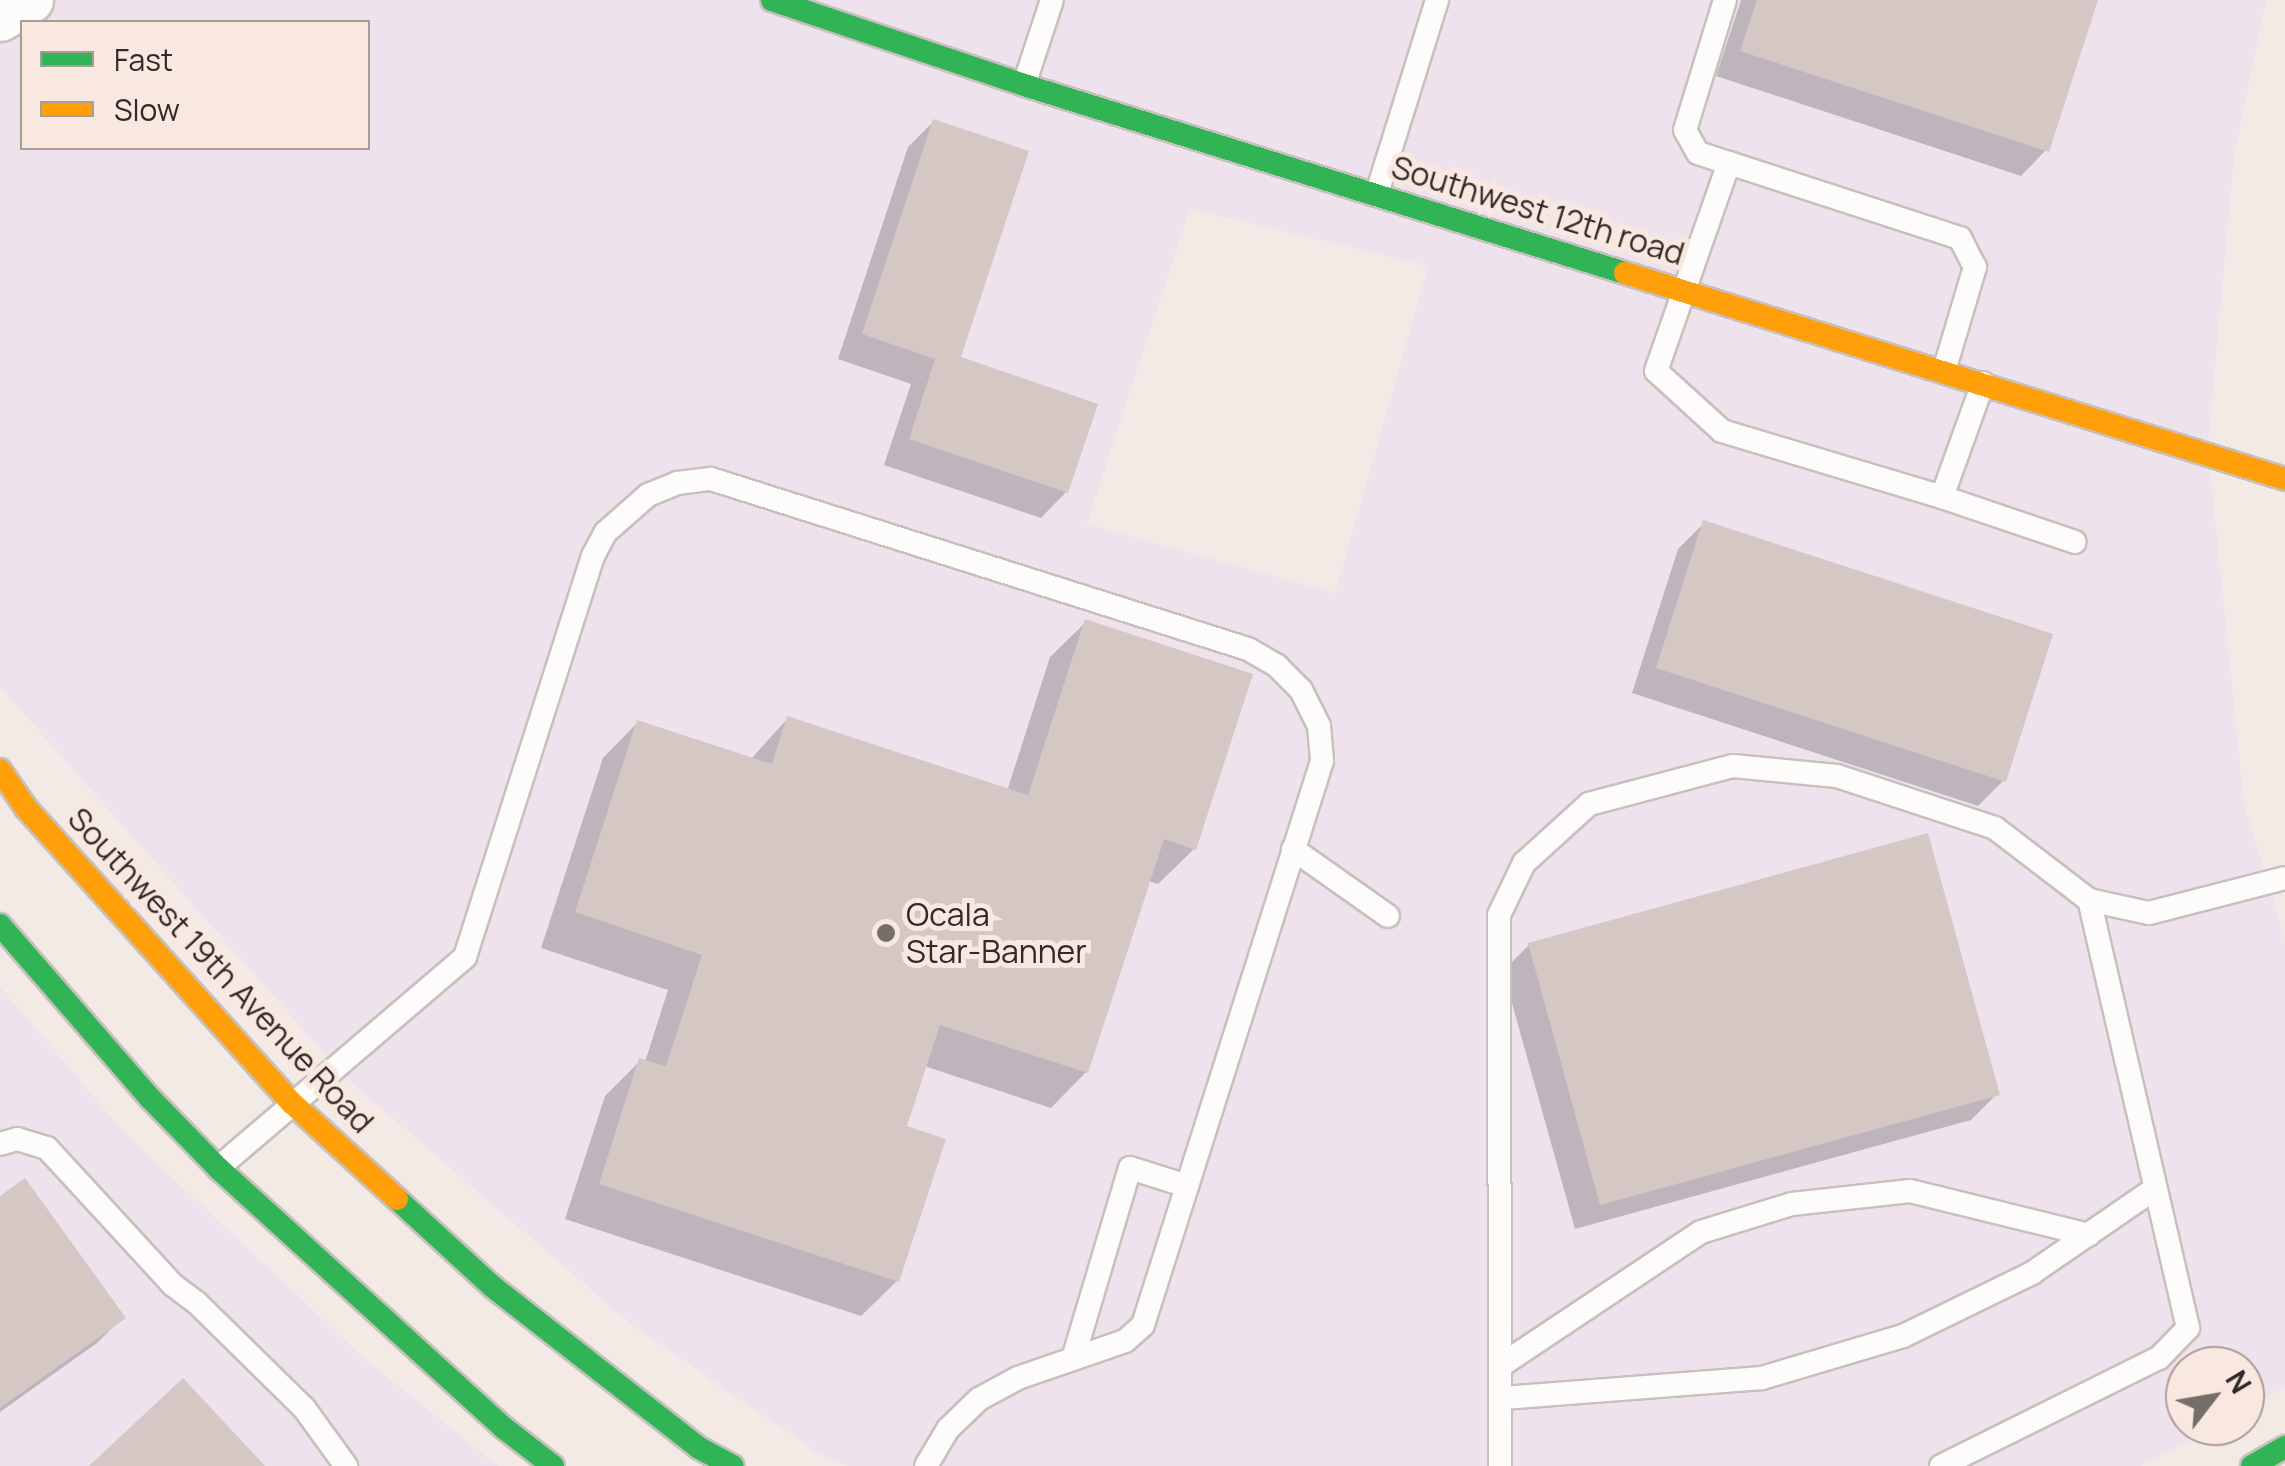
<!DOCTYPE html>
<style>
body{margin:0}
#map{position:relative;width:2285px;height:1466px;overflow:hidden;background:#f3eae6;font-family:Manrope,sans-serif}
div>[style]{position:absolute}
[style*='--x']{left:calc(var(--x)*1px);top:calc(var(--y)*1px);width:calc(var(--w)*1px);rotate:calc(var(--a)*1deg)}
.commercial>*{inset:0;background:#eee3ec}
.shadow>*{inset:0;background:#0003}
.building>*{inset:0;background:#d4c7c4}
.roads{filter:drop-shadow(2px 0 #c7c0bc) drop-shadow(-2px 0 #c7c0bc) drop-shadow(0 2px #c7c0bc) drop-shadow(0 -2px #c7c0bc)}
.lane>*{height:22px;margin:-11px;padding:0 11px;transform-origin:11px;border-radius:11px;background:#fdfcfb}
.street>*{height:45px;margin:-22.5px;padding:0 22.5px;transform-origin:22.5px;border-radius:22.5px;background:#fdfcfb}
.fast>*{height:22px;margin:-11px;padding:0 11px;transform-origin:11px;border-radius:11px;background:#30b455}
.slow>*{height:22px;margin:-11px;padding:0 11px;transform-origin:11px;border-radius:11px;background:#ff9f0a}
.dots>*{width:28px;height:28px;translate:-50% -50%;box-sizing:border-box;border:5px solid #f9e8e0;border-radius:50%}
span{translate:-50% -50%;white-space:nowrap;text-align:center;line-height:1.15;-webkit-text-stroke:10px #f9e8e0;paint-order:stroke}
.street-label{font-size:32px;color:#312b28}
.poi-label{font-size:32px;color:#312b28}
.left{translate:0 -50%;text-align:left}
.legend{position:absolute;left:20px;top:20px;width:350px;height:130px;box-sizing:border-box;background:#f9e8e0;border:2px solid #a99c96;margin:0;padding:12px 18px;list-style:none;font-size:30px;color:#312b28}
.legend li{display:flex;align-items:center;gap:20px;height:50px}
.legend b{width:50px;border:2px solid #a99c96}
.north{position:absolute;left:2165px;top:1346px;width:100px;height:100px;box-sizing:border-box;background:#f9e8e0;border:2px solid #a99c96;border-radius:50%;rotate:59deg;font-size:28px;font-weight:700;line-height:40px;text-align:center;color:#312b28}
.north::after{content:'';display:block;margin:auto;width:35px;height:45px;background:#756e6a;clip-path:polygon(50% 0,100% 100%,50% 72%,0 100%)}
</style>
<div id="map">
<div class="commercial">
<i style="clip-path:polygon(evenodd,0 0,2266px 0,2234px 157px,2208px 447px,2244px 803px,2285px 939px,2285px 1387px,2245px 1409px,2245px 1366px,2185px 1366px,2185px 1426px,2214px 1426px,2141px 1466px,847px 1466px,823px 1457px,628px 1322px,346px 1078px,0 687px,0 0,22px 22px,368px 22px,368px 148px,22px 148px,22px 22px,0 0,1190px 209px,1428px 266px,1335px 593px,1087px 524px,1190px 209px)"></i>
<i style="clip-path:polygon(0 987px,124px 1132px,366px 1360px,498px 1466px,0 1466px)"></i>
</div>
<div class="shadow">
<i style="clip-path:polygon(1741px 0,2095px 0,2046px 150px,2021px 176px,1716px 76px)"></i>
<i style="clip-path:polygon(934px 121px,958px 359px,1066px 492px,1041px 518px,884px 465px,911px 384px,838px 359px,908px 147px)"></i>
<i style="clip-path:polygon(1704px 523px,2004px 780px,1978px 806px,1632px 693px,1678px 549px)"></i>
<i style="clip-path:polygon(1086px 622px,1194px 849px,1158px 884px,1148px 881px,1086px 1072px,1051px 1108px,924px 1066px,904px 1128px,897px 1281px,861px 1316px,565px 1219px,605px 1096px,640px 1061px,645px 1062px,668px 990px,541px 948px,603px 758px,638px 722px,751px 759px,788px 718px,1007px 791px,1050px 657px)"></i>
<i style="clip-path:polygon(1529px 945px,1997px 1094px,1971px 1120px,1575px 1229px,1503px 971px)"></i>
<i style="clip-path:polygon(0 1200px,123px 1317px,97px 1343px,0 1412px)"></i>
</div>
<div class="building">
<i style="clip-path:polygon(1757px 0,2098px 0,2049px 152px,1740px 51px)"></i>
<i style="clip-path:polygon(933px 119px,1029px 151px,961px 357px,1098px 404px,1068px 493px,909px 439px,935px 359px,862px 334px)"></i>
<i style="clip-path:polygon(1703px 520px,2053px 634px,2006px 782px,1656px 668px)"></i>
<i style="clip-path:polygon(1085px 619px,1253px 674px,1196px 850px,1164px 839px,1088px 1073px,940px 1025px,907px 1126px,946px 1139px,899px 1282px,599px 1184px,639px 1058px,666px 1066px,702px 955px,575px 912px,637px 720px,772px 764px,787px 716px,1028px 795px)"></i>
<i style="clip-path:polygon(1928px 833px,2000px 1095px,1600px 1205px,1528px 943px)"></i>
<i style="clip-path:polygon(25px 1178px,126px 1318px,0 1408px,0 1196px)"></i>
<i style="clip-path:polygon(183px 1378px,265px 1466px,89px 1466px)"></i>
</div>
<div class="roads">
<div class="lane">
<i style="--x:1725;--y:0;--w:136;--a:107.1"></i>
<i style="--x:1685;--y:130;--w:26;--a:61"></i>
<i style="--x:1698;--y:153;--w:33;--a:18"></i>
<i style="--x:1024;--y:85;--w:89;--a:-71.8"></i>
<i style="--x:1377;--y:193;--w:202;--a:-72.7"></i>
<i style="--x:1983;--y:383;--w:121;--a:109.8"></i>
<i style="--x:1942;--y:497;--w:140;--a:18.7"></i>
<i style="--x:1942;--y:497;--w:230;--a:-163.3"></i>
<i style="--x:1722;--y:431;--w:89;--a:-137.7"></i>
<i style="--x:1656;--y:371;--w:220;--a:-70.7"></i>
<i style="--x:1729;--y:163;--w:243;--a:18"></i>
<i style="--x:1960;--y:238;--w:33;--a:63"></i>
<i style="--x:1975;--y:267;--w:109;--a:106.6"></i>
<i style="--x:1293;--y:849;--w:116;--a:35.2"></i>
<i style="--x:0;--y:1144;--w:18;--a:-16"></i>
<i style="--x:17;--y:1139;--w:31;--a:17"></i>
<i style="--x:47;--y:1148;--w:186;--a:47.4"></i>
<i style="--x:173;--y:1285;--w:30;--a:37"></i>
<i style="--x:197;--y:1303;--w:150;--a:44.5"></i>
<i style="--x:304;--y:1408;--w:72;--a:54.1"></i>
<i style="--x:218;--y:1168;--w:325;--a:-40.5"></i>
<i style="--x:465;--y:957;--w:421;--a:-72.3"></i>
<i style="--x:593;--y:556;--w:27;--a:-62"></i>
<i style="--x:606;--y:532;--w:56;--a:-41.4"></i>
<i style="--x:648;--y:495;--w:31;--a:-22"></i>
<i style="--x:677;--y:483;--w:34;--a:-7"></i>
<i style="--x:711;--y:479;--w:563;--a:17.57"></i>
<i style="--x:1248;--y:649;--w:34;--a:30"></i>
<i style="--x:1277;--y:666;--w:34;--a:45"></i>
<i style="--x:1301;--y:690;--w:40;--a:63.4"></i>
<i style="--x:1319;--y:726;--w:35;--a:85"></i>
<i style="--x:1322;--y:761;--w:592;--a:107.61"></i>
<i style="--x:1143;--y:1325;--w:24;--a:138"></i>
<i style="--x:1125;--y:1341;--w:113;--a:160.9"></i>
<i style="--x:1018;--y:1378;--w:44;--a:151.7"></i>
<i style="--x:979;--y:1399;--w:43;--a:135.9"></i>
<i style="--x:948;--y:1429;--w:43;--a:120.7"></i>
<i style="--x:1073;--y:1359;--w:199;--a:-73.4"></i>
<i style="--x:1130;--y:1168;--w:60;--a:17.5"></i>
<i style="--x:1503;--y:1364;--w:238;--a:-33.7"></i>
<i style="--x:1701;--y:1232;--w:95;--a:-17.1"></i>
<i style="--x:1792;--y:1204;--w:119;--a:-6.3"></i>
<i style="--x:1910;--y:1191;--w:184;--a:13.8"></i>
<i style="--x:1503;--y:1398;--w:260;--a:-4.4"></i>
<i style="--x:1762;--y:1378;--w:147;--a:-16.6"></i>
<i style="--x:1903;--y:1336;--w:144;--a:-26"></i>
<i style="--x:2032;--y:1273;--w:148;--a:-34.5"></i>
<i style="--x:1500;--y:1466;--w:551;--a:-90.1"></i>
<i style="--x:1499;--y:915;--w:58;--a:-64.3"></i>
<i style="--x:1524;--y:863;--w:88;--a:-42.2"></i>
<i style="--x:1589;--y:804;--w:149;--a:-14.8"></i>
<i style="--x:1733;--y:766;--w:104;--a:5.5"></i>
<i style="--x:1837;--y:776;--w:166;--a:18.2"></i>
<i style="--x:1995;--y:828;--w:118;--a:37.5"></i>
<i style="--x:2089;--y:900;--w:61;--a:12.2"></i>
<i style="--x:2149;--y:913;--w:140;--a:-14.4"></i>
<i style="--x:1941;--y:1466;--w:243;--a:-26.4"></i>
<i style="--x:2159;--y:1358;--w:42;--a:-46"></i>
<i style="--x:2188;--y:1328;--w:439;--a:-103"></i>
</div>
<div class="street">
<i style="--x:0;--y:18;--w:35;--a:-31"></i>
</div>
<div class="fast">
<i style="--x:772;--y:0;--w:266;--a:18.6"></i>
<i style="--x:1024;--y:85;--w:630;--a:17.37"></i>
<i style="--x:0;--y:925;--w:229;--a:49.1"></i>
<i style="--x:150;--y:1098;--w:98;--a:45.8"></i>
<i style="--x:218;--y:1168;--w:387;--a:42.3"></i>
<i style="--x:504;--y:1428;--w:62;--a:37.8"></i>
<i style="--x:397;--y:1199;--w:130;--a:42.5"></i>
<i style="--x:493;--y:1287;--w:261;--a:38"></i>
<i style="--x:699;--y:1448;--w:38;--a:28"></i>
<i style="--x:2252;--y:1466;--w:38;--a:-30"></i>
</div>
<div class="slow">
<i style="--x:1625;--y:273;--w:691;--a:17.33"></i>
<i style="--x:0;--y:770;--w:46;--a:55.6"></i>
<i style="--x:26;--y:808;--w:397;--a:48"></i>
<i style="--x:292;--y:1103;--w:142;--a:42.4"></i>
</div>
</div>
<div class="dots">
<i style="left:886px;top:933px;background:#756e6a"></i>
</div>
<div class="street-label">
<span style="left:1538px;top:210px;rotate:17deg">Southwest 12th road</span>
<span style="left:221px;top:970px;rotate:47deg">Southwest 19th Avenue Road</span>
</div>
<div class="poi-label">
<span class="left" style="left:906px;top:933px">Ocala<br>Star-Banner</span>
</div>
<ul class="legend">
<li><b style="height:12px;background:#30b455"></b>Fast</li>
<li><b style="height:12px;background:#ff9f0a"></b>Slow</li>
</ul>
<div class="north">N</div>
</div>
